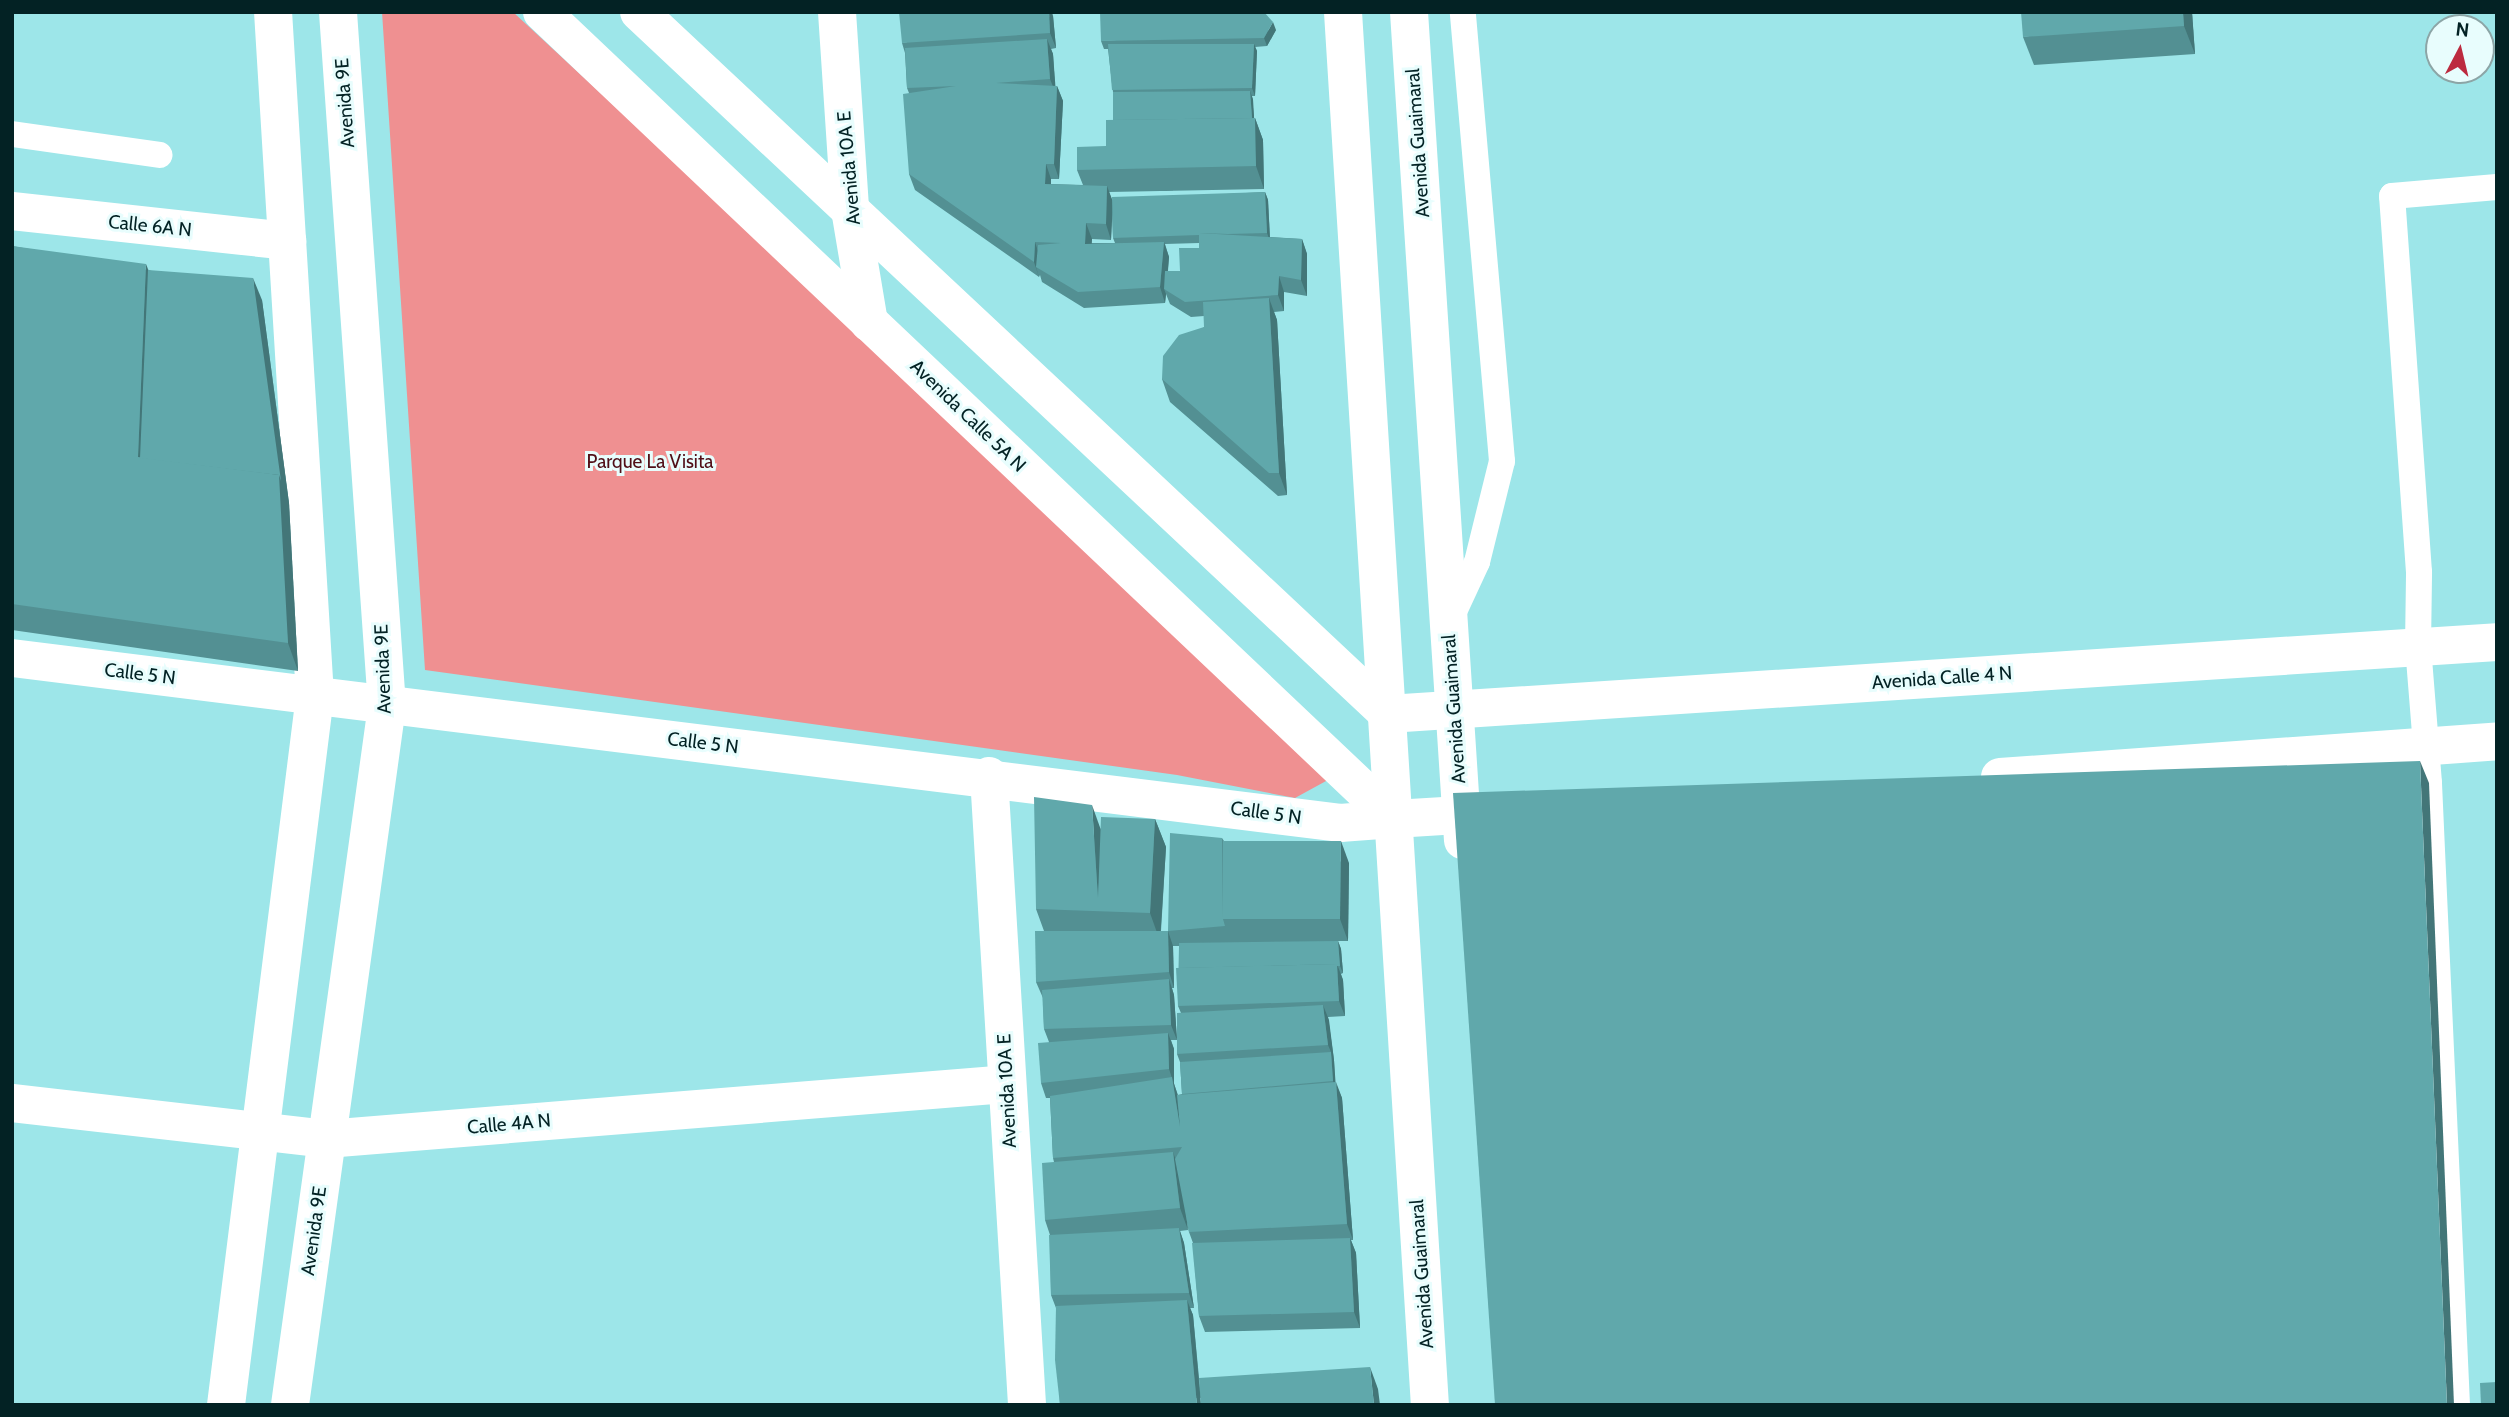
<!DOCTYPE html>
<style>
body{margin:0}
#map{position:relative;width:2509px;height:1417px;overflow:hidden;background:#9de6e9;font-family:Cabin,sans-serif}
div>[style]{position:absolute}
[style*='--x']{left:calc(var(--x)*1px);top:calc(var(--y)*1px);width:calc(var(--w)*1px);rotate:calc(var(--a)*1deg)}
.green>*{inset:0;background:#ef9091}
.service>*{height:26px;margin:-13px;padding:0 13px;transform-origin:13px;border-radius:13px;background:#fff}
.minor>*{height:38px;margin:-19px;padding:0 19px;transform-origin:19px;border-radius:19px;background:#fff}
.tertiary>*{height:38px;margin:-19px;padding:0 19px;transform-origin:19px;border-radius:19px;background:#fff}
.wall>*{inset:0;background:#539093}
.shaded-wall>*{inset:0;background:#437678}
.building>*{inset:0;background:#60a8ab}
span{translate:-50% -50%;white-space:nowrap;text-align:center;line-height:1.15;-webkit-text-stroke:6px #e8fdfd;paint-order:stroke}
.street-label{font-size:19px;color:#032224}
.park-label{font-size:19px;color:#500e17}
.frame{position:absolute;inset:0;border:14px solid #032224;pointer-events:none}
.north{position:absolute;left:2425px;top:14px;width:70px;height:70px;box-sizing:border-box;background:#e8fdfd;border:2px solid #8ca5a6;border-radius:50%;rotate:7deg;font-size:19px;font-weight:700;line-height:28px;text-align:center;color:#032224}
.north::after{content:'';display:block;margin:auto;width:24px;height:32px;background:#bc2b3f;clip-path:polygon(50% 0,100% 100%,50% 72%,0 100%)}
</style>
<div id="map">
<div class="green">
<i style="clip-path:polygon(382px 12px,513px 12px,1337px 775px,1295px 798px,1177px 775px,425px 670px)"></i>
</div>
<div class="service">
<i style="--x:12;--y:134;--w:149;--a:8.1"></i>
<i style="--x:1451;--y:618;--w:62;--a:-65.1"></i>
<i style="--x:1477;--y:562;--w:104;--a:-76.1"></i>
<i style="--x:1502;--y:461;--w:451;--a:-95"></i>
<i style="--x:2457;--y:1405;--w:623;--a:-92.58"></i>
<i style="--x:2429;--y:783;--w:136;--a:-94.6"></i>
<i style="--x:2418;--y:647;--w:75;--a:-89.2"></i>
<i style="--x:2419;--y:572;--w:377;--a:-94.1"></i>
<i style="--x:2392;--y:196;--w:105;--a:-4.9"></i>
</div>
<div class="minor">
<i style="--x:837;--y:12;--w:197;--a:86.2"></i>
<i style="--x:850;--y:209;--w:115;--a:80.5"></i>
<i style="--x:12;--y:211;--w:277;--a:6.2"></i>
<i style="--x:12;--y:658;--w:1338;--a:7.08"></i>
<i style="--x:1340;--y:823;--w:54;--a:-4.2"></i>
<i style="--x:989;--y:776;--w:630;--a:86.54"></i>
<i style="--x:12;--y:1103;--w:316;--a:6.5"></i>
<i style="--x:326;--y:1139;--w:682;--a:-4.62"></i>
</div>
<div class="tertiary">
<i style="--x:542;--y:12;--w:1174;--a:43.45"></i>
<i style="--x:1394;--y:819;--w:113;--a:-3.5"></i>
<i style="--x:639;--y:12;--w:1027;--a:43.14"></i>
<i style="--x:1388;--y:714;--w:1111;--a:-3.71"></i>
<i style="--x:1343;--y:12;--w:1396;--a:86.43"></i>
<i style="--x:1409;--y:12;--w:830;--a:86.27"></i>
<i style="--x:2000;--y:777;--w:498;--a:-4.1"></i>
<i style="--x:226;--y:1405;--w:715;--a:-82.85"></i>
<i style="--x:315;--y:696;--w:685;--a:-93.51"></i>
<i style="--x:290;--y:1405;--w:706;--a:-82.1"></i>
<i style="--x:387;--y:706;--w:696;--a:-94.04"></i>
</div>
<div class="wall">
<i style="clip-path:polygon(2192px 12px,2195px 54px,2034px 65px,2023px 37px)"></i>
<i style="clip-path:polygon(evenodd,1053px 16px,1056px 48px,1051px 49px,1053px 54px,1055px 86px,1057px 86px,1063px 101px,1059px 179px,1051px 179px,1051px 184px,1083px 185px,1077px 170px,1106px 146px,1113px 120px,1113px 92px,1108px 49px,1104px 49px,1101px 41px,1276px 30px,1267px 46px,1255px 47px,1257px 51px,1255px 96px,1252px 96px,1254px 118px,1255px 118px,1263px 140px,1264px 189px,1109px 192px,1112px 200px,1265px 192px,1268px 200px,1270px 237px,1302px 239px,1307px 254px,1307px 296px,1284px 292px,1284px 311px,1274px 312px,1277px 320px,1287px 495px,1278px 496px,1170px 402px,1162px 379px,1204px 327px,1204px 316px,1191px 317px,1170px 304px,1166px 294px,1165px 303px,1084px 308px,1042px 282px,1040px 275px,1039px 277px,915px 190px,909px 174px,909px 93px,907px 88px,905px 53px,902px 43px,1053px 16px,1112px 212px,1113px 238px,1115px 243px,1091px 243px,1092px 239px,1111px 240px,1112px 212px,1053px 16px,1199px 243px,1199px 248px,1180px 271px,1168px 271px,1169px 257px,1165px 244px,1199px 243px)"></i>
<i style="clip-path:polygon(12px 246px,148px 270px,262px 300px,289px 503px,298px 671px,12px 630px)"></i>
<i style="clip-path:polygon(evenodd,1155px 819px,1166px 847px,1161px 931px,1168px 931px,1222px 838px,1224px 841px,1349px 863px,1348px 941px,1338px 941px,1341px 949px,1343px 973px,1341px 974px,1343px 980px,1345px 1016px,1328px 1017px,1334px 1060px,1335px 1082px,1342px 1098px,1353px 1240px,1351px 1240px,1356px 1253px,1360px 1328px,1205px 1332px,1199px 1316px,1193px 1243px,1189px 1232px,1186px 1218px,1188px 1230px,1180px 1231px,1184px 1243px,1194px 1308px,1190px 1308px,1193px 1315px,1200px 1388px,1378px 1389px,1060px 1405px,1056px 1308px,1051px 1295px,1050px 1235px,1045px 1220px,1054px 1162px,1053px 1158px,1050px 1098px,1046px 1098px,1041px 1083px,1049px 1042px,1044px 1029px,1043px 998px,1036px 982px,1044px 931px,1036px 909px,1101px 828px,1155px 819px,1173px 946px,1179px 946px,1178px 1006px,1181px 1013px,1177px 1054px,1180px 1062px,1182px 1094px,1178px 1095px,1174px 1084px,1174px 1049px,1171px 1040px,1177px 1040px,1174px 995px,1172px 988px,1174px 988px,1173px 946px)"></i>
</div>
<div class="shaded-wall">
<i style="clip-path:polygon(1049px 12px,1052px 12px,1053px 16px,1056px 48px,1050px 33px)"></i>
<i style="clip-path:polygon(2183px 12px,2192px 12px,2195px 54px,2184px 26px)"></i>
<i style="clip-path:polygon(1273px 22px,1276px 30px,1267px 46px,1264px 38px)"></i>
<i style="clip-path:polygon(1047px 39px,1053px 54px,1056px 94px,1050px 79px)"></i>
<i style="clip-path:polygon(1254px 44px,1257px 51px,1255px 96px,1252px 88px)"></i>
<i style="clip-path:polygon(1057px 86px,1063px 101px,1059px 179px,1054px 164px)"></i>
<i style="clip-path:polygon(1250px 91px,1253px 99px,1255px 133px,1255px 118px,1263px 140px,1264px 189px,1256px 166px)"></i>
<i style="clip-path:polygon(1046px 164px,1051px 179px,1051px 199px,1045px 184px)"></i>
<i style="clip-path:polygon(1107px 186px,1113px 202px,1111px 240px,1106px 224px)"></i>
<i style="clip-path:polygon(1265px 192px,1268px 200px,1270px 241px,1267px 233px)"></i>
<i style="clip-path:polygon(1086px 223px,1092px 239px,1091px 259px,1085px 244px)"></i>
<i style="clip-path:polygon(1302px 239px,1307px 254px,1307px 296px,1301px 280px)"></i>
<i style="clip-path:polygon(1035px 242px,1040px 257px,1036px 267px,1039px 277px,1034px 262px)"></i>
<i style="clip-path:polygon(1164px 242px,1169px 257px,1166px 290px,1164px 289px,1166px 294px,1165px 303px,1160px 287px)"></i>
<i style="clip-path:polygon(146px 264px,157px 292px,149px 464px,138px 457px)"></i>
<i style="clip-path:polygon(1279px 276px,1284px 292px,1284px 311px,1278px 295px)"></i>
<i style="clip-path:polygon(253px 278px,262px 300px,289px 503px,298px 671px,288px 643px)"></i>
<i style="clip-path:polygon(1269px 298px,1277px 320px,1287px 495px,1279px 473px)"></i>
<i style="clip-path:polygon(2420px 761px,2429px 783px,2454px 1405px,2447px 1405px)"></i>
<i style="clip-path:polygon(1092px 805px,1102px 833px,1098px 898px)"></i>
<i style="clip-path:polygon(1155px 819px,1166px 847px,1160px 941px,1150px 913px)"></i>
<i style="clip-path:polygon(1341px 841px,1349px 863px,1348px 941px,1340px 919px)"></i>
<i style="clip-path:polygon(1168px 931px,1173px 946px,1174px 988px,1169px 972px)"></i>
<i style="clip-path:polygon(1338px 941px,1341px 949px,1343px 973px,1340px 966px)"></i>
<i style="clip-path:polygon(1337px 964px,1343px 980px,1345px 1016px,1339px 1001px)"></i>
<i style="clip-path:polygon(1169px 979px,1174px 995px,1177px 1040px,1171px 1025px)"></i>
<i style="clip-path:polygon(1323px 1005px,1329px 1020px,1334px 1060px,1336px 1089px,1333px 1081px,1331px 1052px,1328px 1045px)"></i>
<i style="clip-path:polygon(1168px 1033px,1174px 1049px,1174px 1084px,1169px 1069px)"></i>
<i style="clip-path:polygon(1172px 1077px,1177px 1093px,1186px 1142px,1180px 1127px)"></i>
<i style="clip-path:polygon(1336px 1082px,1342px 1098px,1353px 1240px,1347px 1224px)"></i>
<i style="clip-path:polygon(1173px 1152px,1181px 1174px,1188px 1230px,1180px 1208px)"></i>
<i style="clip-path:polygon(1179px 1228px,1184px 1243px,1194px 1308px,1189px 1293px)"></i>
<i style="clip-path:polygon(1350px 1238px,1356px 1253px,1360px 1328px,1354px 1312px)"></i>
<i style="clip-path:polygon(1187px 1300px,1193px 1315px,1201px 1405px,1197px 1405px)"></i>
<i style="clip-path:polygon(1370px 1367px,1378px 1389px,1380px 1405px,1374px 1405px)"></i>
</div>
<div class="building">
<i style="clip-path:polygon(899px 12px,1049px 12px,1050px 33px,902px 43px)"></i>
<i style="clip-path:polygon(1100px 12px,1264px 12px,1273px 22px,1264px 38px,1101px 41px)"></i>
<i style="clip-path:polygon(2021px 12px,2183px 12px,2184px 26px,2023px 37px)"></i>
<i style="clip-path:polygon(1047px 39px,1050px 79px,996px 83px,1057px 86px,1054px 164px,1046px 164px,1045px 184px,1107px 186px,1106px 224px,1086px 223px,1085px 244px,1164px 242px,1160px 287px,1078px 292px,1036px 267px,1038px 245px,1061px 243px,1035px 242px,1034px 262px,909px 174px,903px 94px,956px 86px,907px 88px,905px 48px)"></i>
<i style="clip-path:polygon(1108px 44px,1254px 44px,1252px 88px,1112px 90px)"></i>
<i style="clip-path:polygon(1250px 91px,1252px 118px,1113px 120px,1113px 92px)"></i>
<i style="clip-path:polygon(1255px 118px,1256px 166px,1077px 170px,1077px 147px,1106px 146px,1106px 120px)"></i>
<i style="clip-path:polygon(1265px 192px,1267px 233px,1228px 234px,1199px 233px,1199px 235px,1113px 238px,1112px 197px)"></i>
<i style="clip-path:polygon(1199px 233px,1302px 239px,1301px 280px,1279px 276px,1278px 295px,1185px 302px,1164px 289px,1165px 271px,1180px 271px,1179px 248px,1199px 248px)"></i>
<i style="clip-path:polygon(12px 246px,146px 264px,138px 457px,279px 475px,288px 643px,12px 604px)"></i>
<i style="clip-path:polygon(148px 270px,253px 278px,281px 481px,279px 475px,140px 458px)"></i>
<i style="clip-path:polygon(1269px 298px,1279px 473px,1269px 473px,1162px 379px,1163px 356px,1179px 335px,1204px 327px,1203px 302px)"></i>
<i style="clip-path:polygon(2420px 761px,2447px 1405px,1495px 1405px,1453px 793px)"></i>
<i style="clip-path:polygon(1034px 797px,1092px 805px,1098px 898px,1101px 817px,1155px 819px,1150px 913px,1036px 909px)"></i>
<i style="clip-path:polygon(1170px 833px,1222px 838px,1223px 919px,1225px 926px,1168px 931px)"></i>
<i style="clip-path:polygon(1223px 841px,1341px 841px,1340px 919px,1223px 919px)"></i>
<i style="clip-path:polygon(1035px 931px,1168px 931px,1169px 972px,1036px 982px)"></i>
<i style="clip-path:polygon(1338px 941px,1340px 966px,1337px 966px,1337px 964px,1179px 968px,1179px 943px)"></i>
<i style="clip-path:polygon(1337px 964px,1339px 1001px,1178px 1006px,1176px 968px)"></i>
<i style="clip-path:polygon(1169px 979px,1171px 1025px,1044px 1029px,1042px 990px)"></i>
<i style="clip-path:polygon(1323px 1005px,1328px 1045px,1177px 1054px,1177px 1013px)"></i>
<i style="clip-path:polygon(1168px 1033px,1169px 1069px,1041px 1083px,1038px 1043px)"></i>
<i style="clip-path:polygon(1331px 1052px,1333px 1081px,1182px 1094px,1180px 1062px)"></i>
<i style="clip-path:polygon(1172px 1077px,1180px 1127px,1177px 1095px,1336px 1082px,1347px 1224px,1189px 1232px,1175px 1159px,1182px 1147px,1053px 1158px,1050px 1096px)"></i>
<i style="clip-path:polygon(1173px 1152px,1180px 1208px,1045px 1220px,1042px 1163px)"></i>
<i style="clip-path:polygon(1179px 1228px,1189px 1293px,1051px 1295px,1049px 1235px)"></i>
<i style="clip-path:polygon(1350px 1238px,1354px 1312px,1199px 1316px,1192px 1243px)"></i>
<i style="clip-path:polygon(1187px 1300px,1197px 1405px,1060px 1405px,1055px 1360px,1056px 1306px)"></i>
<i style="clip-path:polygon(1370px 1367px,1374px 1405px,1201px 1405px,1199px 1378px)"></i>
<i style="clip-path:polygon(2497px 1382px,2497px 1405px,2481px 1405px,2480px 1383px)"></i>
</div>
<div class="street-label">
<span style="left:345px;top:103px;rotate:-94deg">Avenida 9E</span>
<span style="left:1418px;top:143px;rotate:-94deg">Avenida Guaimaral</span>
<span style="left:849px;top:168px;rotate:-95deg">Avenida 10A E</span>
<span style="left:150px;top:226px;rotate:6deg">Calle 6A N</span>
<span style="left:968px;top:416px;rotate:44deg">Avenida Calle 5A N</span>
<span style="left:383px;top:669px;rotate:-92deg">Avenida 9E</span>
<span style="left:140px;top:674px;rotate:7deg">Calle 5 N</span>
<span style="left:1942px;top:678px;rotate:-4deg">Avenida Calle 4 N</span>
<span style="left:1454px;top:709px;rotate:-94deg">Avenida Guaimaral</span>
<span style="left:703px;top:743px;rotate:7deg">Calle 5 N</span>
<span style="left:1266px;top:813px;rotate:8deg">Calle 5 N</span>
<span style="left:1007px;top:1091px;rotate:-93deg">Avenida 10A E</span>
<span style="left:509px;top:1124px;rotate:-5deg">Calle 4A N</span>
<span style="left:314px;top:1231px;rotate:-82deg">Avenida 9E</span>
<span style="left:1422px;top:1274px;rotate:-94deg">Avenida Guaimaral</span>
</div>
<div class="park-label">
<span style="left:650px;top:462px">Parque La Visita</span>
</div>
<div class="frame"></div>
<div class="north">N</div>
</div>
